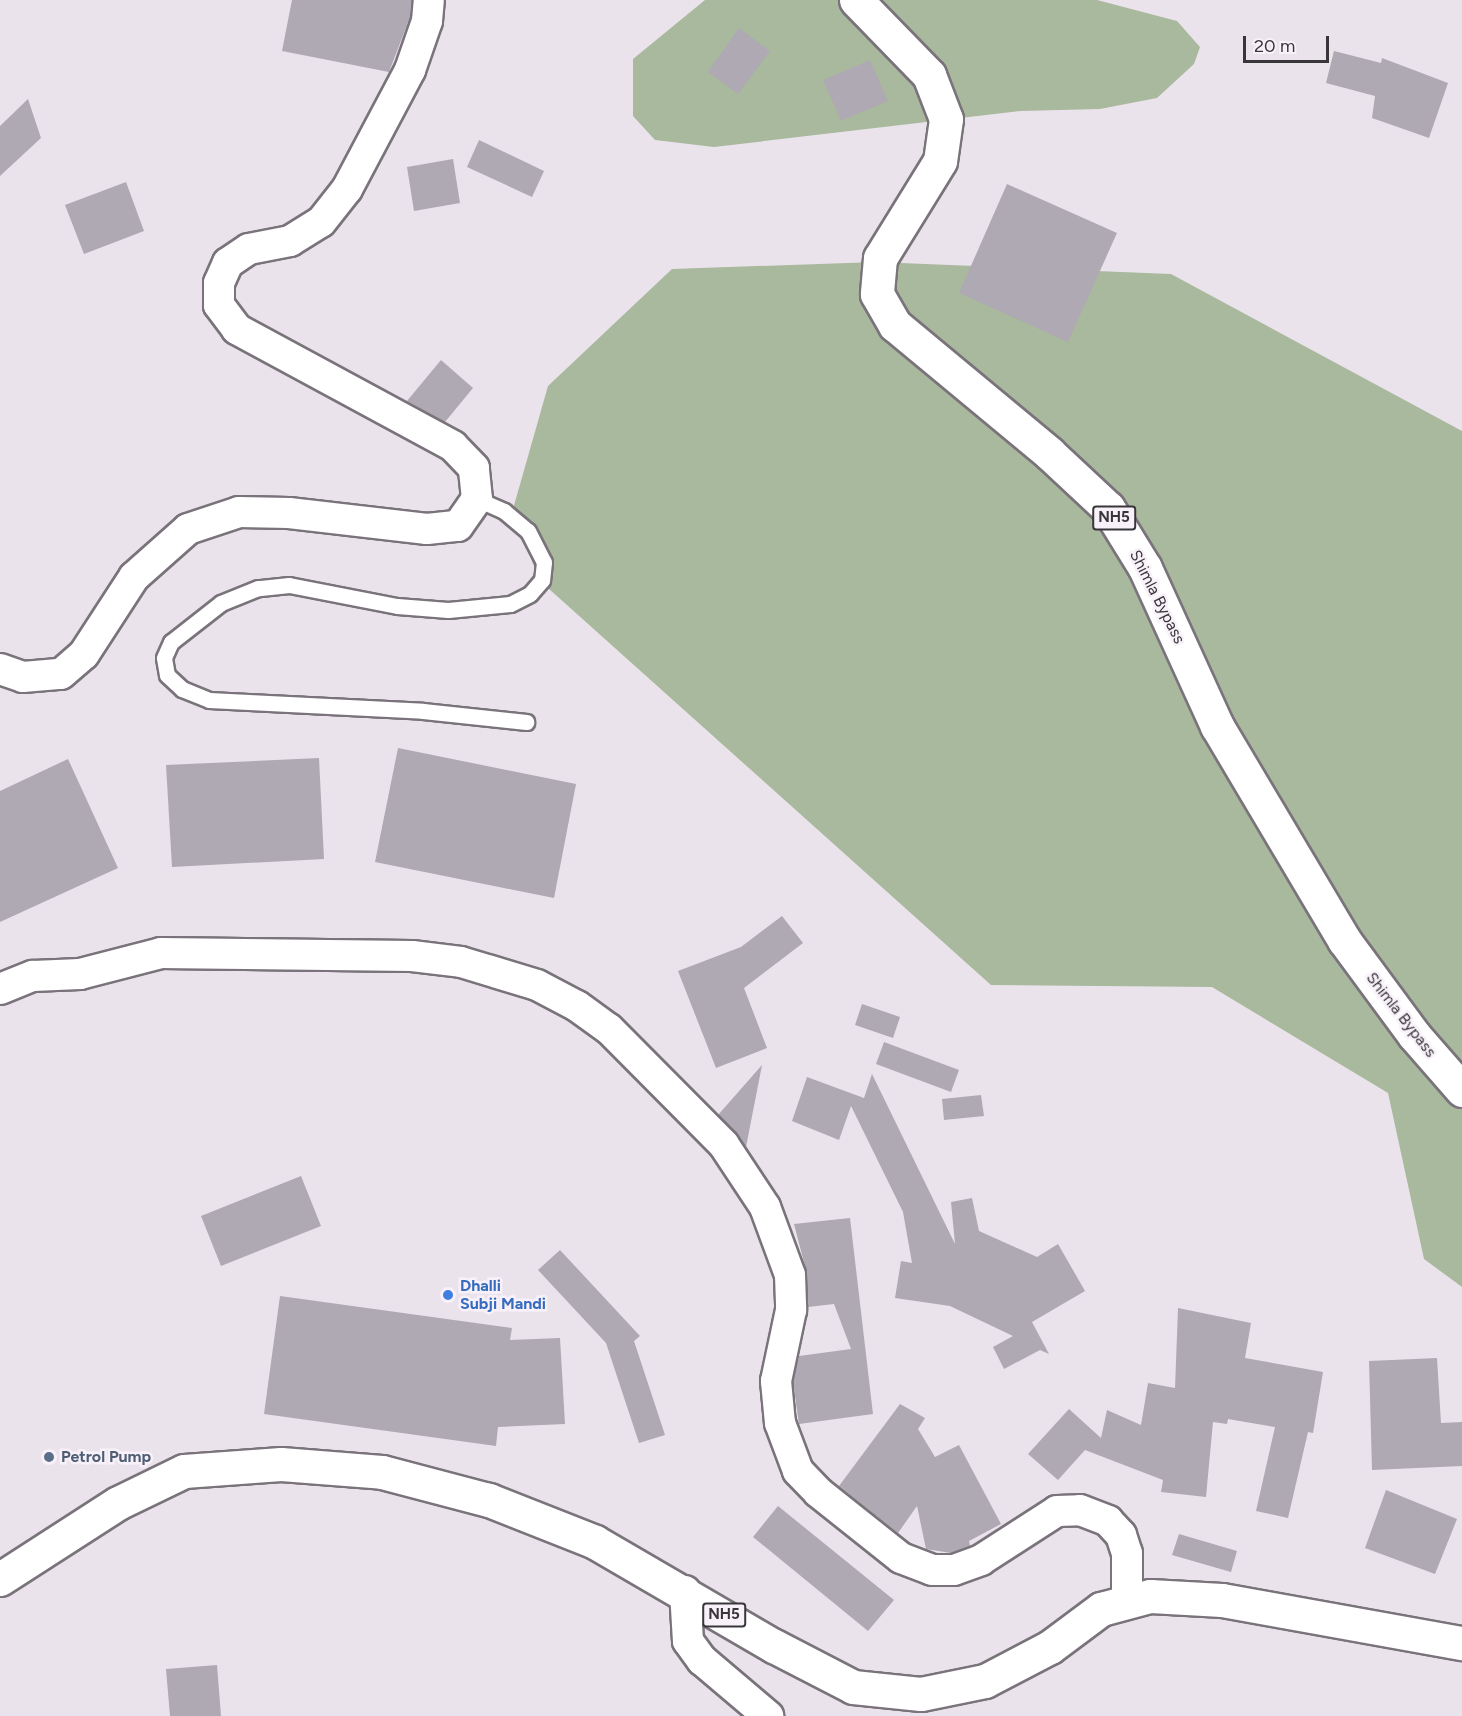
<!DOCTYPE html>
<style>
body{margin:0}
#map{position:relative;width:1462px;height:1716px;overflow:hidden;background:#ebe3ec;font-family:Figtree,sans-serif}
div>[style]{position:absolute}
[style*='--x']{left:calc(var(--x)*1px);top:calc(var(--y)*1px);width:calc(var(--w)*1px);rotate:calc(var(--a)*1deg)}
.forest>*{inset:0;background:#a9b99d}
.building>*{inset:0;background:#aea9b2}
.roads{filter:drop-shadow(2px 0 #7a737b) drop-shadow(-2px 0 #7a737b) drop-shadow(0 2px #7a737b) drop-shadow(0 -2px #7a737b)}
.service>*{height:15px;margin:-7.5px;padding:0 7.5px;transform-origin:7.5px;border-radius:7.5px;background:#fff}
.minor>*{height:30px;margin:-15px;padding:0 15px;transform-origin:15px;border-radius:15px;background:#fff}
.trunk>*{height:33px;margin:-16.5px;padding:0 16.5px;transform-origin:16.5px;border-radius:16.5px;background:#fff}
.dots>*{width:16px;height:16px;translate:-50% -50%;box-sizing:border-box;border:3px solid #f8f1f9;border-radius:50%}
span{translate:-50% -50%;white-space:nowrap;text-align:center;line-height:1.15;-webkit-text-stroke:5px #f8f1f9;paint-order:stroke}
.shield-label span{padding:2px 4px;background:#f8f1f9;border:2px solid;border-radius:4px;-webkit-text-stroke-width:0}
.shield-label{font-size:15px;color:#39363a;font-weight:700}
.street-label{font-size:16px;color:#39363a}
.shop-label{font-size:16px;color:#366cbe;font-weight:700}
.left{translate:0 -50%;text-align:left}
.service-label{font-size:16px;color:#4e5e75;font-weight:700}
.scale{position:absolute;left:1243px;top:36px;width:86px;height:27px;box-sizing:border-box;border:3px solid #39363a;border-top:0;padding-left:8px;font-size:18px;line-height:21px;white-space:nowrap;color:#39363a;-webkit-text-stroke:4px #f8f1f9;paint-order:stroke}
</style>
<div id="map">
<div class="forest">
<i style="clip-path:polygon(705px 0,1097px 0,1177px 21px,1200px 47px,1194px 64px,1157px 98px,1100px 109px,1021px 111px,714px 147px,655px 140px,633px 116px,633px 59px)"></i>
<i style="clip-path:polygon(876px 262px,1171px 274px,1462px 431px,1462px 1287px,1424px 1259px,1388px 1093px,1212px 987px,991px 985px,539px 580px,513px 509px,548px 386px,672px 269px)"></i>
</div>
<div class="building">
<i style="clip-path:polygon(292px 0,412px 0,410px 17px,389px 72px,282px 51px)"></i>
<i style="clip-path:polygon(739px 28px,770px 51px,738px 94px,708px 72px)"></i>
<i style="clip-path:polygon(1334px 51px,1381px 63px,1382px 58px,1448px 83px,1429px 138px,1372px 118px,1375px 96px,1326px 83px)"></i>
<i style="clip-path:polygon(870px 60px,888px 101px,841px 121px,823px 80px)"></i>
<i style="clip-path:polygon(28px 99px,41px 138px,0 176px,0 126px)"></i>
<i style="clip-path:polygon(479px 140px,544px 171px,532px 197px,467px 167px)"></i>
<i style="clip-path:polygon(453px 159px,460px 203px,414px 211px,407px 167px)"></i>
<i style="clip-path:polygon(126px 182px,144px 231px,84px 254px,65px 205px)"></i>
<i style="clip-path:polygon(1007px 184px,1117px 233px,1068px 342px,959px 293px)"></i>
<i style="clip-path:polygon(441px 360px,473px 388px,445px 422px,407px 401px)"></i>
<i style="clip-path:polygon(398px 748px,576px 784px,554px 898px,375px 862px)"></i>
<i style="clip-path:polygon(319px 758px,324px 859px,172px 867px,166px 765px)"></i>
<i style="clip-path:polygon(68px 759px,118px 868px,0 922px,0 791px)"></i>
<i style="clip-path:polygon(782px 916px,803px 943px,744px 988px,767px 1048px,716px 1068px,678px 971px,741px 947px)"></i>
<i style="clip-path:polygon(862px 1004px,900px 1017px,893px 1038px,855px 1025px)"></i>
<i style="clip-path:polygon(884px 1042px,959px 1070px,951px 1092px,876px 1064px)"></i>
<i style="clip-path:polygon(762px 1065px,746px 1147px,718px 1115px)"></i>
<i style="clip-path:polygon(872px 1074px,955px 1244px,951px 1202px,972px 1198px,979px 1231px,1037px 1257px,1058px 1244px,1085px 1291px,1032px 1322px,1049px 1354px,1040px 1350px,1004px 1369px,993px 1347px,1013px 1336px,950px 1306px,895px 1298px,901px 1261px,912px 1263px,903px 1212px,851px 1106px,839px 1140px,792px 1121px,807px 1077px,864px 1098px)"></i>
<i style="clip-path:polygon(981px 1095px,984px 1116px,944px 1120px,942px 1099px)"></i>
<i style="clip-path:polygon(301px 1176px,321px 1226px,221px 1266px,201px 1216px)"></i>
<i style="clip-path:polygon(850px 1218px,873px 1414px,799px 1424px,793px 1382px,799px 1356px,851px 1349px,834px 1304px,808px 1307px,807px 1274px,794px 1224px)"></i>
<i style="clip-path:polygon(560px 1250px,640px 1336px,634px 1341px,665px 1435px,639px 1443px,606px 1343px,538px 1270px)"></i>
<i style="clip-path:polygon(280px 1296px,512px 1328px,510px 1340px,560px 1338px,565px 1424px,498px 1427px,496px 1446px,264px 1414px)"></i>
<i style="clip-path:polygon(1178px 1308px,1251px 1323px,1245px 1358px,1323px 1372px,1313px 1433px,1308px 1432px,1288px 1518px,1256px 1511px,1275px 1427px,1228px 1419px,1227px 1424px,1213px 1422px,1206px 1497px,1161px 1492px,1163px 1480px,1085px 1450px,1058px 1480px,1028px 1454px,1069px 1409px,1101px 1438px,1107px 1410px,1141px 1425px,1148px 1383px,1175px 1388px)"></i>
<i style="clip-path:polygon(1437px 1358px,1441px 1423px,1462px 1422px,1462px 1466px,1372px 1470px,1369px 1361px)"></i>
<i style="clip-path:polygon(900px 1404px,925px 1418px,918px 1429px,935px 1457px,959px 1445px,1001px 1524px,969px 1541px,970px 1546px,951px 1553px,926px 1549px,917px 1506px,898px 1533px,839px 1486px)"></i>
<i style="clip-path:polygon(1386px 1490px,1457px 1519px,1435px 1574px,1365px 1548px)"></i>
<i style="clip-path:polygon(778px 1506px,894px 1600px,868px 1631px,753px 1537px)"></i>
<i style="clip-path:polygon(1179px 1534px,1237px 1551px,1231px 1572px,1172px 1555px)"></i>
<i style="clip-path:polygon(217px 1665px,221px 1716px,170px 1716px,166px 1669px)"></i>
</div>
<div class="roads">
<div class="service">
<i style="--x:477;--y:499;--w:30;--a:24"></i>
<i style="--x:504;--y:511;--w:31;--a:40"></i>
<i style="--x:528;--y:531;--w:35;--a:63"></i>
<i style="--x:544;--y:562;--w:18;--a:96"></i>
<i style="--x:542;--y:580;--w:18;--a:131"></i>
<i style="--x:530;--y:594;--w:22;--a:153"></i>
<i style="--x:510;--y:604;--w:62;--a:174.5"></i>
<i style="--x:448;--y:610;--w:51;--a:-175.5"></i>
<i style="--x:397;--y:606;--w:110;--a:-169"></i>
<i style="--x:289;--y:585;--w:31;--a:174"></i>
<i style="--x:258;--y:588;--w:40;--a:158"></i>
<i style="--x:221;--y:603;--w:63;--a:142"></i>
<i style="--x:171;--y:642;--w:17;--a:114"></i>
<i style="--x:164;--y:658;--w:17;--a:80"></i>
<i style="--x:167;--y:675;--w:21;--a:43"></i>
<i style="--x:182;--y:689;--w:29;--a:22"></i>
<i style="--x:209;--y:700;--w:214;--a:2.9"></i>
<i style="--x:423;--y:711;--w:104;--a:6.1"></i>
</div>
<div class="minor">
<i style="--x:0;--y:669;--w:24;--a:19"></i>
<i style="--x:23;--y:677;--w:38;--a:-5"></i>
<i style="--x:61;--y:674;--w:30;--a:-41"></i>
<i style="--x:84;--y:654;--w:92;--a:-57"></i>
<i style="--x:134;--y:577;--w:72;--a:-41.6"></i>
<i style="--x:188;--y:529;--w:54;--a:-18.4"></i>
<i style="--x:239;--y:512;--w:50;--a:1.1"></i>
<i style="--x:289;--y:513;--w:139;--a:6.6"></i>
<i style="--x:427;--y:529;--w:31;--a:-6"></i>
<i style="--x:458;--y:526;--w:33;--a:-55"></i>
<i style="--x:477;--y:499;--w:31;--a:-96"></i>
<i style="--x:474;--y:468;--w:30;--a:-134"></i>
<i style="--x:453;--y:446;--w:246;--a:-151.6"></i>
<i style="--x:237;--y:329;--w:30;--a:-127"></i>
<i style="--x:219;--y:305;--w:22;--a:-90"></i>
<i style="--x:219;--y:283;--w:22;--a:-66"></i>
<i style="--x:228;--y:263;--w:25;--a:-34"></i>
<i style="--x:249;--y:249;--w:42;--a:-11"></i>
<i style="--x:290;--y:241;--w:36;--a:-32"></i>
<i style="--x:321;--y:222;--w:42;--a:-51.8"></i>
<i style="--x:347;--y:189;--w:135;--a:-62.1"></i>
<i style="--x:410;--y:70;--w:52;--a:-70.9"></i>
<i style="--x:427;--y:21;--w:21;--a:-85"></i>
<i style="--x:0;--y:989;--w:35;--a:-22"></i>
<i style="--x:33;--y:976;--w:47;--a:-2.4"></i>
<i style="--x:80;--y:974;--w:84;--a:-14.5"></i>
<i style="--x:161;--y:953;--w:251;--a:0.7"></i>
<i style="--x:412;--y:956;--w:49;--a:7"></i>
<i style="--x:461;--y:962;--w:79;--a:16.8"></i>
<i style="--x:537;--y:985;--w:45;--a:27.7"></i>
<i style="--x:577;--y:1006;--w:39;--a:36"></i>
<i style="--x:609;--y:1029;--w:163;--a:45.2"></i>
<i style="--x:724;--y:1145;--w:74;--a:56.5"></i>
<i style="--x:765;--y:1207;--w:72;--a:69.8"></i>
<i style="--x:790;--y:1275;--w:35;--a:88"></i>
<i style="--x:791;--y:1310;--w:73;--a:101.9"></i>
<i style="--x:776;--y:1381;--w:42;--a:84.6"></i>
<i style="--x:780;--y:1423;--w:51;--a:69.4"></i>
<i style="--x:798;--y:1471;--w:29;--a:46"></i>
<i style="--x:818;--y:1492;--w:106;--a:38.5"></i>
<i style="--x:901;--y:1558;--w:33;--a:21"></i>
<i style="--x:932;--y:1570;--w:22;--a:0"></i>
<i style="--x:954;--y:1570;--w:29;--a:-20"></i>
<i style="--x:981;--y:1560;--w:90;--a:-32.8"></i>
<i style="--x:1057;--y:1511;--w:23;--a:-2"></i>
<i style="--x:1080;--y:1510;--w:30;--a:21"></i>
<i style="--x:1108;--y:1521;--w:19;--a:47"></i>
<i style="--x:1121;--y:1535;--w:19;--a:72"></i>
<i style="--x:1127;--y:1553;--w:49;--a:90"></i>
<i style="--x:685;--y:1591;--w:50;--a:86.6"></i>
<i style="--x:688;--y:1641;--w:24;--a:54"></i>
<i style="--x:702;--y:1660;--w:87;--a:40.3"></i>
</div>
<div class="trunk">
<i style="--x:856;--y:0;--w:105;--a:45.8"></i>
<i style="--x:929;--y:75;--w:47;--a:68.9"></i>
<i style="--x:946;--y:119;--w:42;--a:98.1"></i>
<i style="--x:940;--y:161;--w:114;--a:121.7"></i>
<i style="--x:880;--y:258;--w:36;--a:95"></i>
<i style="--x:877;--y:294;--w:36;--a:60"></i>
<i style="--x:895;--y:325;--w:200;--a:39.7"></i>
<i style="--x:1049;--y:453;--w:81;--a:43"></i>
<i style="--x:1108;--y:508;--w:70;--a:58.3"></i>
<i style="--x:1145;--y:568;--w:174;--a:65.5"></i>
<i style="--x:1217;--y:726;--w:249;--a:59.3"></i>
<i style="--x:1344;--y:940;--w:118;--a:53.6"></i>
<i style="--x:1414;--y:1035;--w:73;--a:48.9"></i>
<i style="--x:0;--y:1579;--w:140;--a:-32.8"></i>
<i style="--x:118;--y:1503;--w:73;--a:-25.9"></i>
<i style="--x:184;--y:1471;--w:97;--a:-4.1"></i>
<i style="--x:281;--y:1464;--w:101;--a:4.5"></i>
<i style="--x:382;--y:1472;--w:111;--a:14.7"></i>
<i style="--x:489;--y:1500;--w:114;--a:21.6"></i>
<i style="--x:595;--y:1542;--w:207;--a:30.2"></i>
<i style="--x:774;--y:1646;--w:89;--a:27.4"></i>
<i style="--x:853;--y:1687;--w:68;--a:5.9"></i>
<i style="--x:921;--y:1694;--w:65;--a:-11.5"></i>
<i style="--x:985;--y:1681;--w:73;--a:-27.6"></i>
<i style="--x:1050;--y:1647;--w:64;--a:-36.7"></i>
<i style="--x:1101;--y:1609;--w:51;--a:-14.9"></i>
<i style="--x:1150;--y:1596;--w:72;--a:3.2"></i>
<i style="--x:1222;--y:1600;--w:244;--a:10.2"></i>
</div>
</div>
<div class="dots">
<i style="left:448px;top:1295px;background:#3f7fe0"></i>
<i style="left:49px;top:1457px;background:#5c6f8a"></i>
</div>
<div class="shield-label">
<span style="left:1114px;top:518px">NH5</span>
<span style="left:724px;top:1615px">NH5</span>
</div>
<div class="street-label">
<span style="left:1157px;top:597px;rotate:63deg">Shimla Bypass</span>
<span style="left:1401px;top:1015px;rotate:52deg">Shimla Bypass</span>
</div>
<div class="shop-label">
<span class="left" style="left:460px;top:1295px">Dhalli<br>Subji Mandi</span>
</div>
<div class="service-label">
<span class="left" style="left:61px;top:1457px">Petrol Pump</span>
</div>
<div class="scale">20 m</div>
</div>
